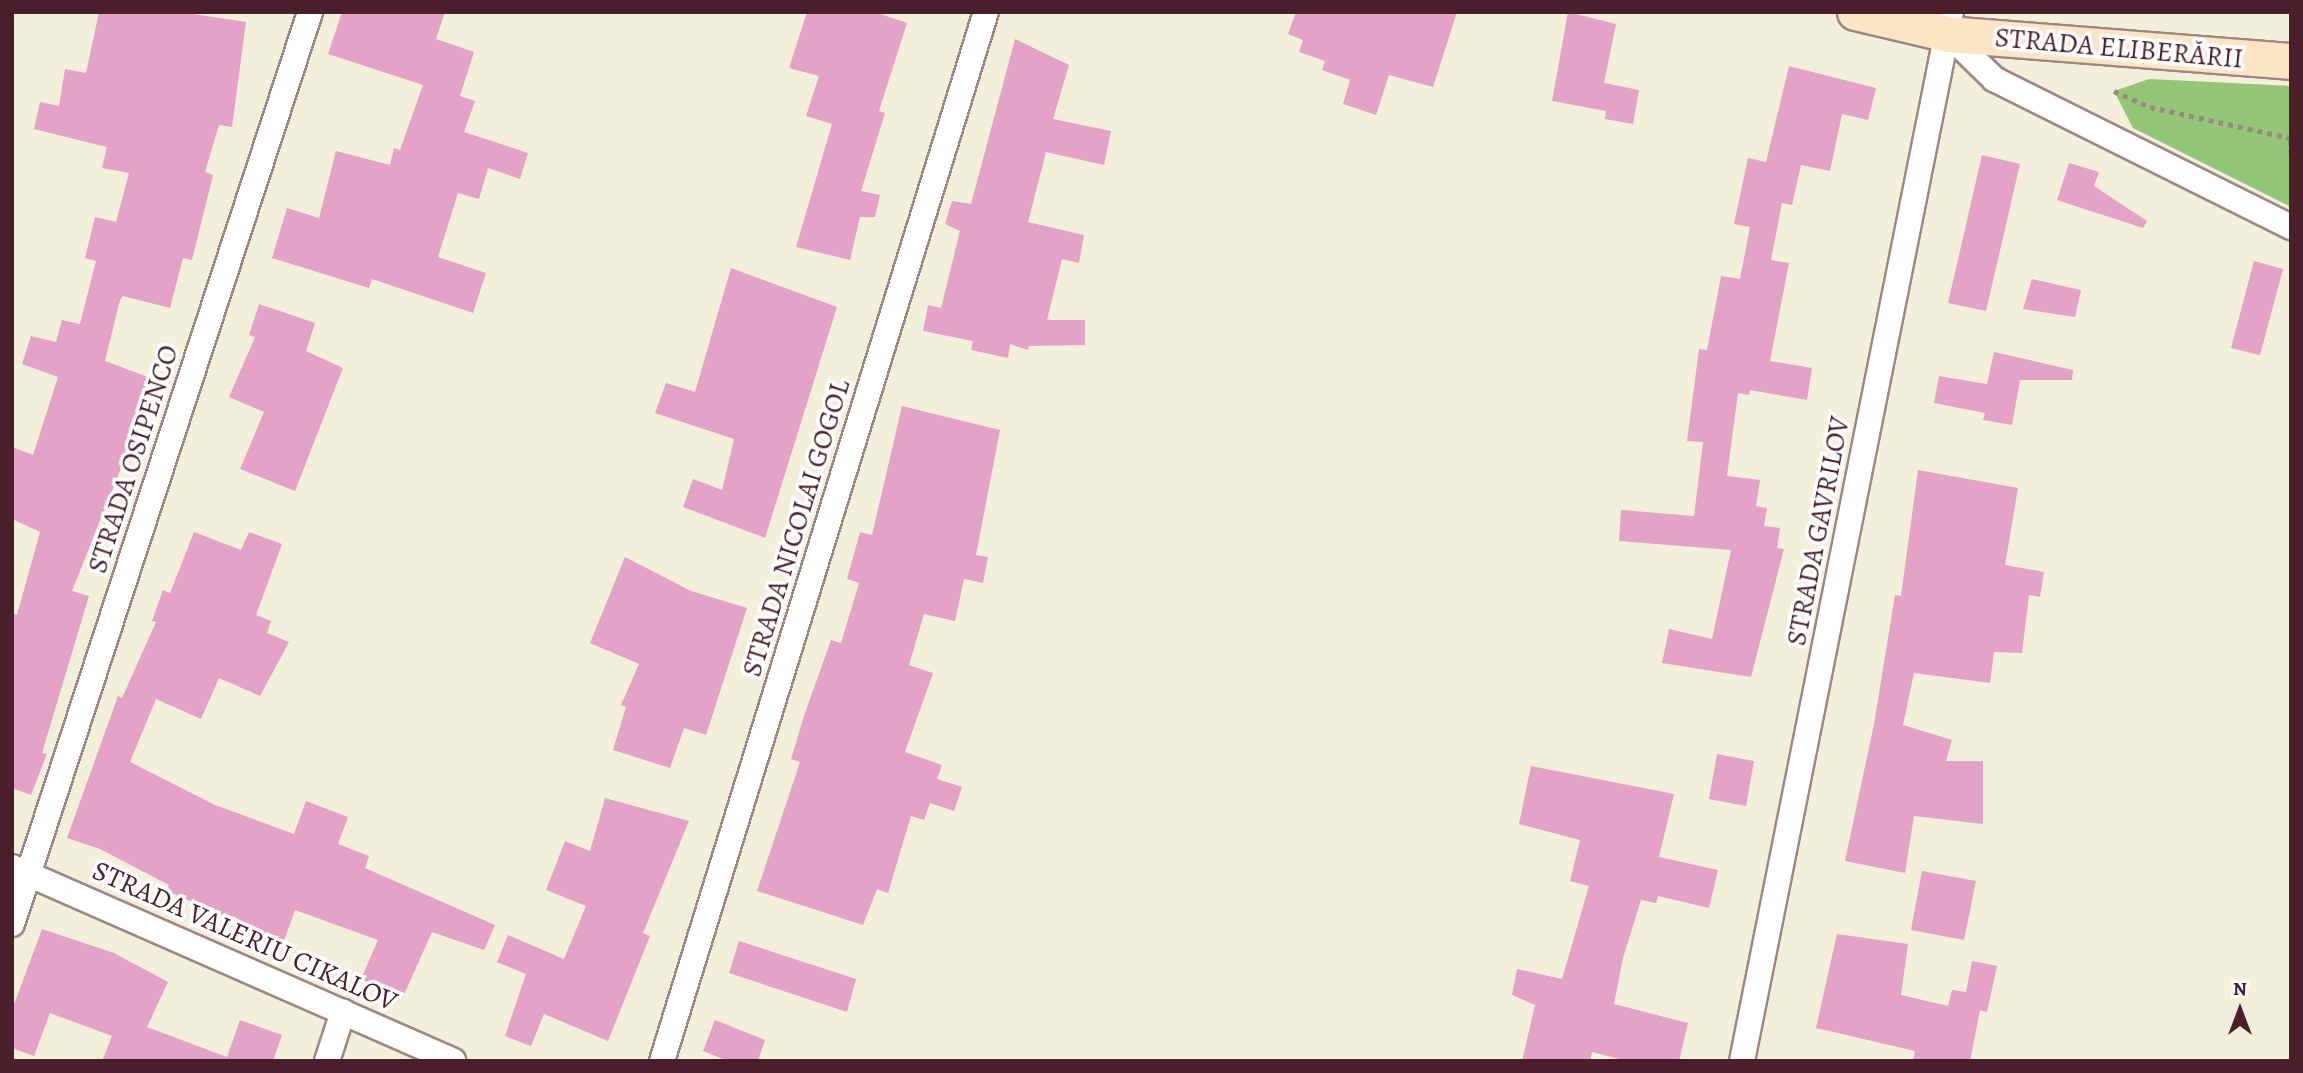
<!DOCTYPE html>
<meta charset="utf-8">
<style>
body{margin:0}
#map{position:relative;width:2303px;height:1073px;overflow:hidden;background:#f2efdb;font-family:Alegreya,serif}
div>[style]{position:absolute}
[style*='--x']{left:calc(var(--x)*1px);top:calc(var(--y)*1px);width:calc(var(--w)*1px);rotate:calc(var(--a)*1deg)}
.green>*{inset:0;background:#93c676}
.building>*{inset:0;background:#e4a2c7}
.path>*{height:4.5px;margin-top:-2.25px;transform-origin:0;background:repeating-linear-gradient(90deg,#9e8783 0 5px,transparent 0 10px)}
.roads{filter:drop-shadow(2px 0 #9e8783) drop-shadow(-2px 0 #9e8783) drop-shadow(0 2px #9e8783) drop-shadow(0 -2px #9e8783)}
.minor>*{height:24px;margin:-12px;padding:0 12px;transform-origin:12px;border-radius:12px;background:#fff}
.secondary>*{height:35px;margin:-17.5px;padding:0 17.5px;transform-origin:17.5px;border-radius:17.5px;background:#fce5c4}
span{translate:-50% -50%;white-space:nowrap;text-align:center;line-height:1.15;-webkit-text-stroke:7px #fff;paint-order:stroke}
.street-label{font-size:28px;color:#4a1f2b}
.frame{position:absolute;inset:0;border:14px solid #4a1f2b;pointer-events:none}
.north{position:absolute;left:2205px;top:975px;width:70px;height:70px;-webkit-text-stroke:5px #fff;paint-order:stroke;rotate:0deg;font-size:19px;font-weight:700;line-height:28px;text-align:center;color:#4a1f2b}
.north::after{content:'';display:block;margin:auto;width:24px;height:32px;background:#4a1f2b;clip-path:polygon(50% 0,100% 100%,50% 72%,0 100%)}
</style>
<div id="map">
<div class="green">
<i style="clip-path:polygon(2149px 79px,2291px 86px,2291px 207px,2133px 128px,2114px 91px)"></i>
</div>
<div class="building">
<i style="clip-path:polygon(99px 12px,181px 12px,246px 22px,232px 127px,219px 125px,205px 172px,213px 175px,192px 260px,183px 258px,170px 308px,123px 296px,120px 300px,105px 361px,156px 380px,72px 591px,89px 596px,42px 753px,47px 754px,31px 795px,12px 788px,12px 613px,17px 615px,40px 532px,12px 519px,12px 447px,33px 455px,58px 377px,22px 364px,31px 336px,56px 342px,62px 320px,80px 324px,96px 261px,85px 258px,95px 217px,116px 222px,129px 173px,102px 168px,107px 147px,34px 129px,40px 102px,59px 106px,65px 69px,86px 73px)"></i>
<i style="clip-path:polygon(342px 12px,445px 12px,436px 39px,474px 52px,460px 96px,475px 101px,464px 132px,528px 153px,520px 179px,488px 168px,479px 199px,458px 193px,438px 257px,486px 273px,473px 313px,372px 279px,369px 288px,272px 258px,287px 208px,319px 218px,336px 151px,390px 165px,394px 148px,400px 150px,423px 85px,328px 54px)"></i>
<i style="clip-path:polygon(807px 12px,874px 12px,907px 23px,879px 111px,885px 113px,861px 191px,880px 195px,875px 217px,860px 217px,850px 260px,796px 247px,832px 124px,806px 116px,819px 76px,789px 68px)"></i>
<i style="clip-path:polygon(1296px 12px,1457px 12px,1433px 87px,1389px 75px,1376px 115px,1343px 104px,1350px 80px,1322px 70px,1325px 61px,1299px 52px,1303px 40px,1288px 34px)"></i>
<i style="clip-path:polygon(1568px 12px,1616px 24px,1604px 83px,1639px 90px,1633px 124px,1605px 119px,1606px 111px,1552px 101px)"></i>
<i style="clip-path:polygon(1015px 39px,1069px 65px,1053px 119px,1111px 131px,1104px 165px,1046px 152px,1028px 222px,1084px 235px,1079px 263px,1062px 259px,1047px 320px,1085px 320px,1085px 345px,1029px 346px,1028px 350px,1010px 344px,1008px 358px,971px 350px,973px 341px,923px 331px,928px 305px,941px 308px,960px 231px,945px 224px,952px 201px,971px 204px)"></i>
<i style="clip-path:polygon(1789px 66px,1876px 88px,1868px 120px,1842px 114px,1830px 171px,1801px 165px,1792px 205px,1782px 203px,1771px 260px,1789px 263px,1770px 361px,1812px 368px,1807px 400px,1750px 390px,1749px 395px,1738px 393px,1727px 476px,1760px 480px,1756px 506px,1767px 508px,1764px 526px,1780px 528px,1777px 548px,1784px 549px,1751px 677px,1662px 663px,1669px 629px,1712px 639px,1731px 550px,1619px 541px,1621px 510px,1694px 516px,1703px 442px,1687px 441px,1699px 349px,1707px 350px,1721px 276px,1740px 279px,1750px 227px,1734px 224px,1748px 158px,1766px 162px)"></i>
<i style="clip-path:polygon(1982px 155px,2020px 164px,1986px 311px,1948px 303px)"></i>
<i style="clip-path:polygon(2069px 163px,2099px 172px,2094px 186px,2147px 221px,2143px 228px,2057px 200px)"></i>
<i style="clip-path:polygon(2254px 261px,2283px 269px,2260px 355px,2231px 348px)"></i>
<i style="clip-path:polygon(731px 268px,837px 307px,765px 538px,683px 507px,693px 479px,722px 490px,734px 439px,655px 413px,666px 383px,695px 392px)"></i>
<i style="clip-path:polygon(2032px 279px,2081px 290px,2075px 317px,2023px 309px)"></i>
<i style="clip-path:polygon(259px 304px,315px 323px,306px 351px,343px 368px,295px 491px,240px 469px,264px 412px,229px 397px,255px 337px,249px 335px)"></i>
<i style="clip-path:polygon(1994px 352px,2073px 370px,2072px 380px,2020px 380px,2012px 425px,1983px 420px,1985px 413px,1934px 403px,1939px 376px,1987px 384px)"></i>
<i style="clip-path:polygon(902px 406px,1000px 430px,976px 555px,988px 557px,983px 583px,964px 579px,955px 621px,924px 614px,909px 665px,933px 673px,905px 752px,942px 765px,937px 779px,962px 787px,954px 811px,930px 803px,924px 820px,911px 816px,888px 893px,877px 889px,863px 925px,757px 891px,800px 762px,791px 759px,804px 716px,831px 640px,841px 643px,859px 583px,847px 579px,860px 532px,872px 535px)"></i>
<i style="clip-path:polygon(1918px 470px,2018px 488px,2005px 565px,2044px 572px,2040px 597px,2029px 595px,2022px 653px,1994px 652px,1990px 683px,1914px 673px,1903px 725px,1952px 740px,1946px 761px,1983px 761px,1983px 824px,1914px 816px,1905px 873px,1845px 861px,1874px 724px,1895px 595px,1901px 596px)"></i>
<i style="clip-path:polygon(194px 532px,241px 550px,249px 532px,282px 544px,256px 615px,271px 621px,267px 633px,289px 642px,260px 696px,219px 678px,201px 719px,156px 699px,130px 762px,215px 805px,294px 834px,306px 801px,348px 817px,338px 844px,369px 856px,365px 868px,495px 925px,484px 950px,432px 932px,403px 997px,361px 979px,378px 940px,295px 910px,284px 941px,167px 891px,169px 885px,100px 849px,67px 838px,118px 696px,122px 698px,156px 622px,152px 621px,163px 590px,170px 593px)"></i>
<i style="clip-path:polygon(625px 557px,691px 591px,747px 608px,706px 735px,684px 728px,670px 768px,613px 750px,626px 707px,621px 705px,639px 664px,590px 643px)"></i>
<i style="clip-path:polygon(1717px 754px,1754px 761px,1746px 806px,1709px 799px)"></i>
<i style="clip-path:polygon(1531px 766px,1674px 794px,1659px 857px,1718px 870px,1709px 908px,1658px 896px,1656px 903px,1641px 900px,1623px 958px,1614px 1004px,1688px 1023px,1679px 1061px,1627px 1061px,1592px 1052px,1590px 1061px,1522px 1061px,1535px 1005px,1512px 995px,1517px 969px,1562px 979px,1589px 886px,1570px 881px,1580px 840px,1519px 824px)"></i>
<i style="clip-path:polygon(605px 798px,689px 821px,643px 933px,650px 936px,608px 1041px,544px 1014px,531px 1046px,505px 1036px,526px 974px,497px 962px,508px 935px,564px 959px,586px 906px,546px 890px,565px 841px,590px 851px)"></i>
<i style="clip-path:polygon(1922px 871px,1976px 881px,1964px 940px,1911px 930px)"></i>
<i style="clip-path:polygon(42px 929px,114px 953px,168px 982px,147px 1027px,227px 1057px,240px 1020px,282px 1035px,273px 1061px,102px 1061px,112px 1036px,50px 1013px,34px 1056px,12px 1048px,12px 1010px)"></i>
<i style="clip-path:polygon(1837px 934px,1908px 944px,1901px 995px,1948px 1006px,1952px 990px,1966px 992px,1972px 961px,1997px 966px,1987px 1012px,1980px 1010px,1970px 1061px,1913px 1061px,1915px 1051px,1816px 1028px)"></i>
<i style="clip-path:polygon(739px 941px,856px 979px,847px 1012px,729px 973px)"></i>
<i style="clip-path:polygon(715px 1020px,765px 1040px,758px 1061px,728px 1061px,703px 1051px)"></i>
</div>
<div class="path">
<i style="--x:2114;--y:91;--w:39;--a:24"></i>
<i style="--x:2150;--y:107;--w:144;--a:12.4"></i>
<i style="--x:2291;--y:140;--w:13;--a:90"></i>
</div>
<div class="roads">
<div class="minor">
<i style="--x:1948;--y:34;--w:64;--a:44.4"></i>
<i style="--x:1994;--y:79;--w:332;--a:26.5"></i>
<i style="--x:12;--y:867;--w:482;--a:23.7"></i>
<i style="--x:12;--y:924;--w:959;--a:-71.9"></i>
<i style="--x:327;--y:1061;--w:52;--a:-71.9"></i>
<i style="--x:662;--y:1061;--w:1098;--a:-72.84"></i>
<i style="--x:1742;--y:1061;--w:1070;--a:-78.73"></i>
</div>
<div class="secondary">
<i style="--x:1855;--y:12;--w:96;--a:13.3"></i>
<i style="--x:1948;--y:34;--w:344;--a:4.5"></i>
</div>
</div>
<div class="street-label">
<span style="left:2119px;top:48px;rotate:5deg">STRADA ELIBERĂRII</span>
<span style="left:133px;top:459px;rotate:-72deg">STRADA OSIPENCO</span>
<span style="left:796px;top:528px;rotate:-73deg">STRADA NICOLAI GOGOL</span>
<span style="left:1818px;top:531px;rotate:-79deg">STRADA GAVRILOV</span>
<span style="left:245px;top:936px;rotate:24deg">STRADA VALERIU CIKALOV</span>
</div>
<div class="frame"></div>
<div class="north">N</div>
</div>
